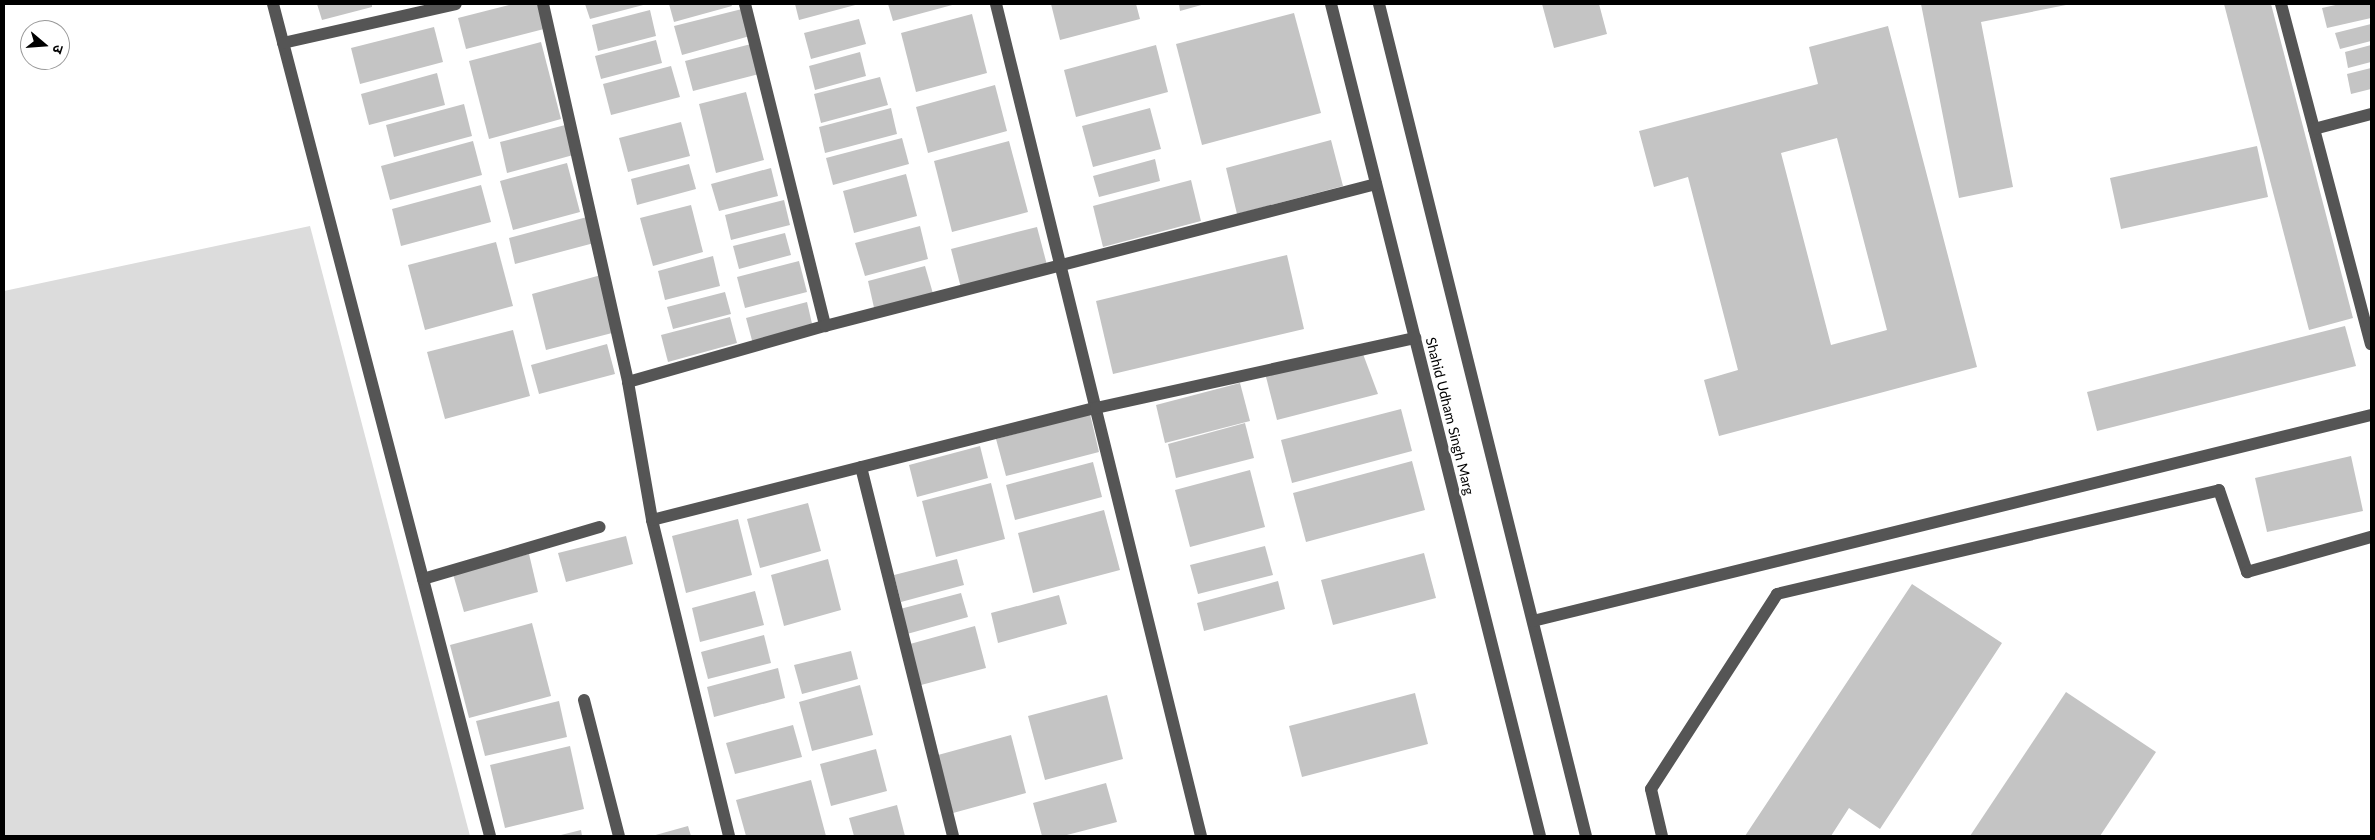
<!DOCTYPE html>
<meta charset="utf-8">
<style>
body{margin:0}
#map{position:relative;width:2375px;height:840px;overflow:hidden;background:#fff;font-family:Lato,"Noto Sans Devanagari",sans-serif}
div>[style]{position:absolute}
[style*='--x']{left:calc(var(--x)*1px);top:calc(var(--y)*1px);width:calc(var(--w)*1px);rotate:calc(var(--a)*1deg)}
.green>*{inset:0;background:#dcdcdc}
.building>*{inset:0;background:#c4c4c4}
.minor>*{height:12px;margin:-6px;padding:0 6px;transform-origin:6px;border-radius:6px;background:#555}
span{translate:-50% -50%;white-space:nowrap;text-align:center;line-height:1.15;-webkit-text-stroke:4.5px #fff;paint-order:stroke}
.street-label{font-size:14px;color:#000}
.frame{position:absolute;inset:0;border:5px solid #000;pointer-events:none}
.north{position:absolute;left:20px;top:20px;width:50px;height:50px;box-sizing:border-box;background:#fff;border:1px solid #999;border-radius:50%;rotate:108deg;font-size:14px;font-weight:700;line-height:20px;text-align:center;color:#000}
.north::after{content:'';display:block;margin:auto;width:18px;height:22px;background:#000;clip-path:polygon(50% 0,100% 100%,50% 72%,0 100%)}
</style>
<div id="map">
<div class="green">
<i style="clip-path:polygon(310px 226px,470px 836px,4px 836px,4px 291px)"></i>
</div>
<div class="building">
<i style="clip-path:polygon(317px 4px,372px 4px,372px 7px,322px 20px)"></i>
<i style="clip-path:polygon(513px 4px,537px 4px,544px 29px,466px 49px,458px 18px)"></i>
<i style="clip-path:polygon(585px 4px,647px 4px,590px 19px)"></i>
<i style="clip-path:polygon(669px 4px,731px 4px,732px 6px,674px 22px)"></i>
<i style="clip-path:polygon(795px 4px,859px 4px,799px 20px)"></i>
<i style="clip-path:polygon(888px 4px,956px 4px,893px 21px)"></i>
<i style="clip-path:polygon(1051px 4px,1136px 4px,1140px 19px,1060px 40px)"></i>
<i style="clip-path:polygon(1179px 4px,1205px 4px,1180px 11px)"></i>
<i style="clip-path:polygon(1542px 4px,1599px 4px,1607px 34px,1554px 48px)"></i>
<i style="clip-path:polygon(1921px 4px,2071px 4px,1981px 22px,2013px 187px,1959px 198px)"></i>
<i style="clip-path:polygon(2224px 4px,2271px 4px,2353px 318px,2309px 330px)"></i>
<i style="clip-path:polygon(2340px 4px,2371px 4px,2371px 18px,2327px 28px,2322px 8px)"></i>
<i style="clip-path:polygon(742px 9px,750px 36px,682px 55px,674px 26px)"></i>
<i style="clip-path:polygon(650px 10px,656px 36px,598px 51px,592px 25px)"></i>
<i style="clip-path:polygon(1294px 13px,1321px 113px,1202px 145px,1176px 44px)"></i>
<i style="clip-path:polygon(972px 14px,987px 73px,916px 92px,901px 33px)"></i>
<i style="clip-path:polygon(859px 19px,866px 44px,811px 59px,804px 33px)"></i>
<i style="clip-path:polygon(2371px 24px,2371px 41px,2340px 49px,2335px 33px)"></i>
<i style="clip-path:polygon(evenodd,1888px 26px,1977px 367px,1719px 436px,1704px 380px,1738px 370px,1688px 177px,1654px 187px,1639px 131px,1818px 84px,1809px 47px,1888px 26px,1837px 138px,1887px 330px,1831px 345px,1781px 153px,1837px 138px)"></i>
<i style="clip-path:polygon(434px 27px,443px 62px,360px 84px,351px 48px)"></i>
<i style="clip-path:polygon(656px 40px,662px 63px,601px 79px,595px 56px)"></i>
<i style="clip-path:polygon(541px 42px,561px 119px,489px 139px,469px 61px)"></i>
<i style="clip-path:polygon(751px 44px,759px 74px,693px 91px,685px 61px)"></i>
<i style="clip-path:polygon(1156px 45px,1168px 92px,1076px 117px,1064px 70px)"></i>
<i style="clip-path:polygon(2371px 45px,2371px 62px,2348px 68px,2345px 52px)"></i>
<i style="clip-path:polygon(860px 52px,866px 76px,815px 90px,809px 66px)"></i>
<i style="clip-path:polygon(671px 66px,680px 97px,611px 115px,603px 84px)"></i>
<i style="clip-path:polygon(2371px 68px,2371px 89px,2351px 94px,2347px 74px)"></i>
<i style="clip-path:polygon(437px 73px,445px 105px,369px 125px,361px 94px)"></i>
<i style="clip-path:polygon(880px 77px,888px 105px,821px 123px,814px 94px)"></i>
<i style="clip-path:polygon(995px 85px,1007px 131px,928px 153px,916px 107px)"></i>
<i style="clip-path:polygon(746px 92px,764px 160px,716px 173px,699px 104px)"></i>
<i style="clip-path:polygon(464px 104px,472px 136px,394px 157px,386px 125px)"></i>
<i style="clip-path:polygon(891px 108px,897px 134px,825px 153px,819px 127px)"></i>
<i style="clip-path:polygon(1150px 108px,1161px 149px,1093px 167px,1082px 126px)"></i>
<i style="clip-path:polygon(681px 122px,690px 156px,628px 172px,619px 138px)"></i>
<i style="clip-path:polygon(569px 124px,577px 154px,507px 173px,500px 142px)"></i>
<i style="clip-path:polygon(902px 138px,909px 164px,833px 185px,826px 158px)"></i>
<i style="clip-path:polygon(1331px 140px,1343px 186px,1237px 214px,1226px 168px)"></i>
<i style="clip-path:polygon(473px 141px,482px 175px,390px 200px,381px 166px)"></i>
<i style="clip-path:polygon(1009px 141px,1028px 212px,952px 232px,934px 161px)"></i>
<i style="clip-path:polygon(2257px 146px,2268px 197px,2121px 229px,2110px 178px)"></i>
<i style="clip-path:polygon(1155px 159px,1160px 181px,1099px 197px,1093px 176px)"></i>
<i style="clip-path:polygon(567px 163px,580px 212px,513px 230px,500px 181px)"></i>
<i style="clip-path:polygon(689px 164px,696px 189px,637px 205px,631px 179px)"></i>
<i style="clip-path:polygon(771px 168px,778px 196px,719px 211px,711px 184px)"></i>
<i style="clip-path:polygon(906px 174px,917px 216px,854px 233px,843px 191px)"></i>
<i style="clip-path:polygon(1191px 180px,1201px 221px,1103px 247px,1093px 206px)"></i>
<i style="clip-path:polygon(481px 185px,491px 222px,401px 246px,392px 209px)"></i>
<i style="clip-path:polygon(784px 200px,790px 225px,731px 240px,725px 215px)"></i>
<i style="clip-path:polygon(691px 205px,703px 252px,653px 266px,640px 218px)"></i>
<i style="clip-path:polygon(587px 217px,594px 243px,515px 264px,509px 238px)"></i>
<i style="clip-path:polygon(920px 226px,928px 259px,865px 276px,855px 243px)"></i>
<i style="clip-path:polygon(1037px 227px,1047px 265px,961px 288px,951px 249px)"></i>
<i style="clip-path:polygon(785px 233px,791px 255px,739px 269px,733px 246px)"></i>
<i style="clip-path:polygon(496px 242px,513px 306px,425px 330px,408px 265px)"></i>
<i style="clip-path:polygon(1287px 255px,1304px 329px,1113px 374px,1096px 301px)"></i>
<i style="clip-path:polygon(713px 256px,720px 286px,665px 300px,658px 271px)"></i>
<i style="clip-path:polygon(799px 261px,807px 292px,745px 308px,737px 277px)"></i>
<i style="clip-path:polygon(925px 266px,934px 297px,875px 312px,868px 281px)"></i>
<i style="clip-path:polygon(601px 275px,616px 332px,546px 350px,532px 294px)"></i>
<i style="clip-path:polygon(725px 292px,731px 314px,673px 329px,667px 307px)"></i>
<i style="clip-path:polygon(807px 302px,813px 328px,753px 344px,746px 318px)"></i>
<i style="clip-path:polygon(730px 317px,737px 343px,668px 362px,661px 335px)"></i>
<i style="clip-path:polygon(2345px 326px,2356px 366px,2097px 431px,2087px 392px)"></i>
<i style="clip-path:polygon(513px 330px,530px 396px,445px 419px,427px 352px)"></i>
<i style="clip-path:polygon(607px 344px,615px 374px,539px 394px,531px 365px)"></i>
<i style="clip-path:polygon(1363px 354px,1378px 394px,1277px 420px,1265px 373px)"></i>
<i style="clip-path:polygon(1240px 383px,1250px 421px,1165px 443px,1156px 405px)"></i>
<i style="clip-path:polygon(1401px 409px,1412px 451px,1292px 483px,1281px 440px)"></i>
<i style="clip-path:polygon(1090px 414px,1099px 452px,1006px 476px,996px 439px)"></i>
<i style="clip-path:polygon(1245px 423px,1254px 458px,1176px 478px,1168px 444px)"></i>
<i style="clip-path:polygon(980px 446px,988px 478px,917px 497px,909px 465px)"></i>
<i style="clip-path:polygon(2351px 456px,2363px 511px,2267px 532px,2255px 478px)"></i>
<i style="clip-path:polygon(1412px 461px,1425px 510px,1306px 542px,1293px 493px)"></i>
<i style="clip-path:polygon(1093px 462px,1102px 497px,1015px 520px,1006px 485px)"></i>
<i style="clip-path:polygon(1250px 470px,1265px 527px,1190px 547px,1175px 490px)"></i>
<i style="clip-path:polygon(991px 483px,1005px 539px,936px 557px,922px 501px)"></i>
<i style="clip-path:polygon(808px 503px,821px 551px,760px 568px,747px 519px)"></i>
<i style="clip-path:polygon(1104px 510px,1120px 570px,1033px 593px,1018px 533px)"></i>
<i style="clip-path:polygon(738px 519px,752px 575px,686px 593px,672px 536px)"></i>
<i style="clip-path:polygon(626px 536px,633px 564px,566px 582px,558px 553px)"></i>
<i style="clip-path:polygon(1265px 546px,1273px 575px,1198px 594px,1190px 565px)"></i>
<i style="clip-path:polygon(1424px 553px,1436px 598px,1333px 625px,1321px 580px)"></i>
<i style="clip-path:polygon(529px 554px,538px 592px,464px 612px,453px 574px)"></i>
<i style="clip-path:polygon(828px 559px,841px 610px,784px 626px,771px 575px)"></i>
<i style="clip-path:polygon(957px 559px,964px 585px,901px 602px,894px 575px)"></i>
<i style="clip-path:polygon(1278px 581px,1285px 609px,1204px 631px,1197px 603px)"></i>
<i style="clip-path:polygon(1912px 584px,2002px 643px,1880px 829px,1849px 808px,1831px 836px,1745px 836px)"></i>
<i style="clip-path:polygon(755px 591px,764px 625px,700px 642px,692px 608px)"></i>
<i style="clip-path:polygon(961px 593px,968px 617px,907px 634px,900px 609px)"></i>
<i style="clip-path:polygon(1059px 595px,1067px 624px,998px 643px,991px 613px)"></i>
<i style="clip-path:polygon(532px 623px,551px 696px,469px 718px,450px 645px)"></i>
<i style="clip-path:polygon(975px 626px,986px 668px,921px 685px,910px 644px)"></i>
<i style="clip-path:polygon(764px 635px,771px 663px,708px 679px,701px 652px)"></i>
<i style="clip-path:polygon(851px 651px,858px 679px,802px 694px,794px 665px)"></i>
<i style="clip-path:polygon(778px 668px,785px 698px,714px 717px,707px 687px)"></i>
<i style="clip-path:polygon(860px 685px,873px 735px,812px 751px,799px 702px)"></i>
<i style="clip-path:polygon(2066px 692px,2156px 752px,2100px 836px,1970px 836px)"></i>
<i style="clip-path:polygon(1415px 693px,1428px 744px,1302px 777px,1289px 726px)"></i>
<i style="clip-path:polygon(1107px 695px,1123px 759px,1045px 780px,1028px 716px)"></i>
<i style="clip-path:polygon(559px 701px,567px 737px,485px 756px,476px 721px)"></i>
<i style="clip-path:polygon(793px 725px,802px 757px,735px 774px,726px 743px)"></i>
<i style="clip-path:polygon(1011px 735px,1026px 793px,953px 813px,938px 755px)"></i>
<i style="clip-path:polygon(570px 746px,584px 809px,505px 828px,490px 765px)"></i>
<i style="clip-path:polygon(876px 749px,887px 791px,831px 806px,820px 764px)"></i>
<i style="clip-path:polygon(811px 780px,826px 836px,746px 836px,736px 800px)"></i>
<i style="clip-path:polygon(1106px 783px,1117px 822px,1063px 836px,1042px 836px,1033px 803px)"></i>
<i style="clip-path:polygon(897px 805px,905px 836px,854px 836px,849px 818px)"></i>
<i style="clip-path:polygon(688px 826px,691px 836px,652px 836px)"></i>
<i style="clip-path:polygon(581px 830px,582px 836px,557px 836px)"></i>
</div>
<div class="minor">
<i style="--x:273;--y:4;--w:860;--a:75.38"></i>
<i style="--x:543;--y:4;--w:387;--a:77.3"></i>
<i style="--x:628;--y:382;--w:140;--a:80.1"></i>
<i style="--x:652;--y:520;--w:325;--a:76.3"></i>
<i style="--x:745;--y:4;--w:332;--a:76"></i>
<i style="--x:996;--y:4;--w:857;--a:76.16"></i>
<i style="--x:1331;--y:4;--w:858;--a:75.9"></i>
<i style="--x:1379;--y:4;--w:857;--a:76.03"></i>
<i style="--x:2281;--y:4;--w:352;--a:75.2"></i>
<i style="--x:283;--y:43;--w:177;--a:-12.7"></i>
<i style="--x:2314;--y:129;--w:59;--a:-14.7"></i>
<i style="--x:628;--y:382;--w:205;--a:-15.9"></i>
<i style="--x:825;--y:326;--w:569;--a:-14.45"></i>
<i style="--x:861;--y:467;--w:380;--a:76"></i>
<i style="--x:652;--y:520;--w:458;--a:-14.2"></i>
<i style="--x:1096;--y:408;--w:327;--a:-12.4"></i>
<i style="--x:423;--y:579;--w:184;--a:-16.4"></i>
<i style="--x:1533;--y:621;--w:863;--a:-13.81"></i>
<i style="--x:584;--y:700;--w:140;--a:75.6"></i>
<i style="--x:1662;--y:836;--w:48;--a:-103.2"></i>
<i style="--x:1651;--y:789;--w:232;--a:-57.1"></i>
<i style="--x:1777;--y:594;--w:454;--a:-13.2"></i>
<i style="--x:2219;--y:490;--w:87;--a:71.1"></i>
<i style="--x:2247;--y:572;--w:129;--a:-15.8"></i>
</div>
<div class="street-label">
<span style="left:1450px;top:416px;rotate:76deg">Shahid Udham Singh Marg</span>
</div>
<div class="frame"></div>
<div class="north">उ</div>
</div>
